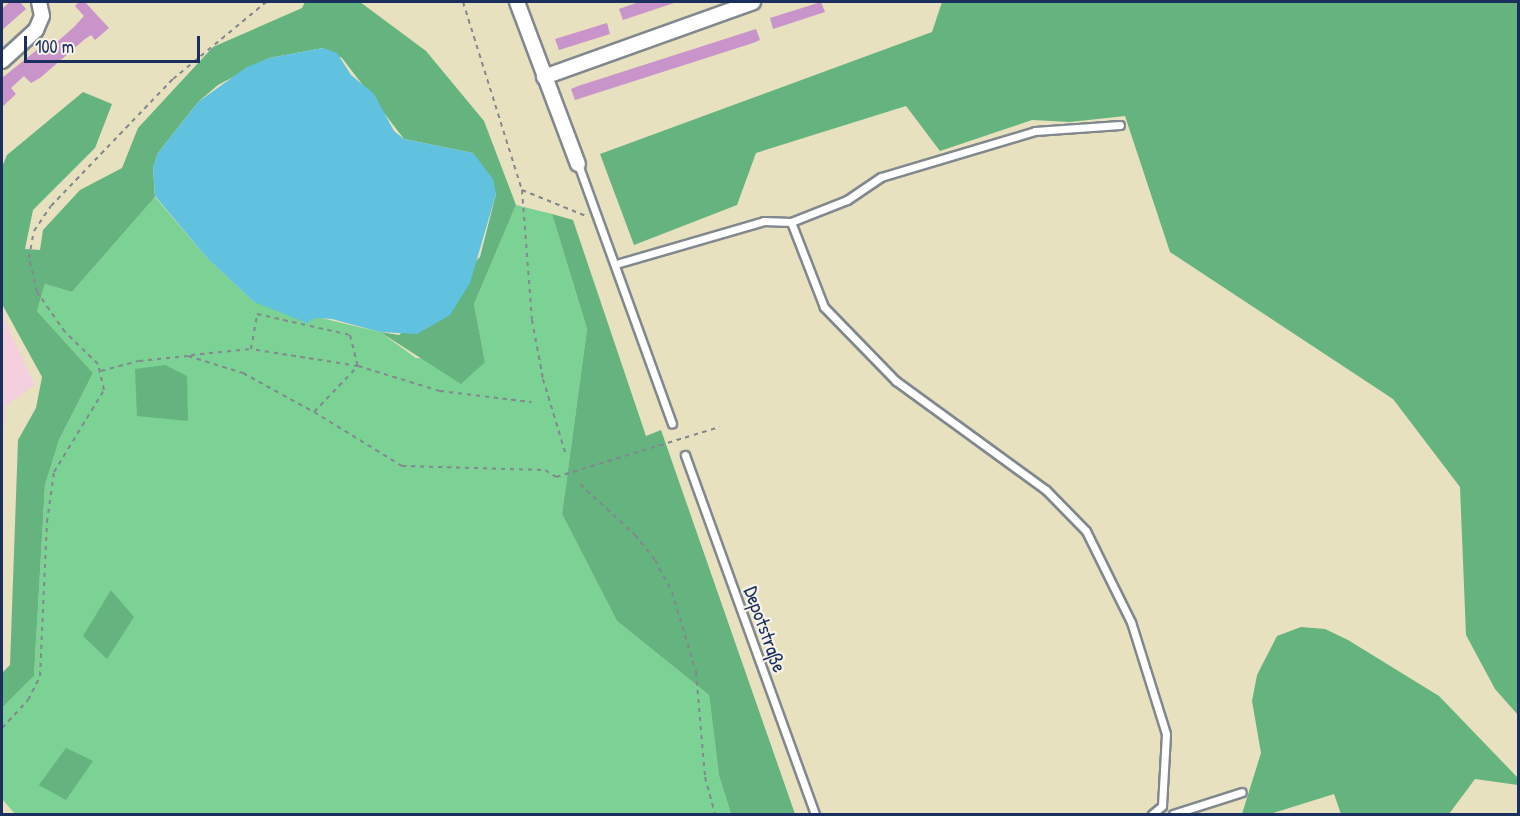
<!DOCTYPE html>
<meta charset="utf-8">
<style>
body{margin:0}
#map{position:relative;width:1520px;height:816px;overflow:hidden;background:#e7e1bf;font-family:"Patrick Hand",sans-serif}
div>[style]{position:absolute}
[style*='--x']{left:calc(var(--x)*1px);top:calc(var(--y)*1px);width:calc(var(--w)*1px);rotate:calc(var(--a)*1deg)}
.built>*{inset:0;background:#f4cfdd}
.green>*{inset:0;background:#7cd194}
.forest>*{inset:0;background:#65b37e}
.water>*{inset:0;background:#61c2df}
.building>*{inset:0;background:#c894c9}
.path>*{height:2px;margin-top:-1px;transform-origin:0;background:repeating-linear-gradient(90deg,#81888e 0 4.5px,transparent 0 9px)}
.roads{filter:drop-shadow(2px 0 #81888e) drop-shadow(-2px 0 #81888e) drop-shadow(0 2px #81888e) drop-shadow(0 -2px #81888e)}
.service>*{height:7px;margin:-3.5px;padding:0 3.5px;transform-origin:3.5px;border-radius:3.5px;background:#fff}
.minor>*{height:14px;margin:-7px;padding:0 7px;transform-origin:7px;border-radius:7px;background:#fff}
span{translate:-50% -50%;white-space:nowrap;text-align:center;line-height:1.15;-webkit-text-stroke:4.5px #f7f3e8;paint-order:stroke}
.street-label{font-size:20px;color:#1b2f5e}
.frame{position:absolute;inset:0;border:3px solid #1b2f5e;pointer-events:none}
.scale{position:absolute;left:24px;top:36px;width:176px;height:27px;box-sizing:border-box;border:3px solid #1b2f5e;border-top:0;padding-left:8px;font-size:18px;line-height:21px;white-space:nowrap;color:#1b2f5e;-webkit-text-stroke:4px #f7f3e8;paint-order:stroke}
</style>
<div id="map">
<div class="built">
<i style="clip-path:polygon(2px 314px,35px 385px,5px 406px,2px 466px)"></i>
</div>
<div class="green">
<i style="clip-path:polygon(evenodd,155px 197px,207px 258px,254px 302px,380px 332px,416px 358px,485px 362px,474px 304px,516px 205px,552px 214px,587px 329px,562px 514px,617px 621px,709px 695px,719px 776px,731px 814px,15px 814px,2px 799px,2px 708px,34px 676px,45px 485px,59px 440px,93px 373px,37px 311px,45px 284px,72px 292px,155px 197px,111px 590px,133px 618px,84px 637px,111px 591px,111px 590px)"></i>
</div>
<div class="forest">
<i style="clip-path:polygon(305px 2px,360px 2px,426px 51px,484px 121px,516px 205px,474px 304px,485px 362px,461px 384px,380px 332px,399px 335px,480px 257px,496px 194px,473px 153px,404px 139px,342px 58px,323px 48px,269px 58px,218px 85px,198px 102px,158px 153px,153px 168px,155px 197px,72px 292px,45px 284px,37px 311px,93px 373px,59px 440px,45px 485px,34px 676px,2px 708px,2px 673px,10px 665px,18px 440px,36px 408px,42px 377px,2px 304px,2px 167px,7px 155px,83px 92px,112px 104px,95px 148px,33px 210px,25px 249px,40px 250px,43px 230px,80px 190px,122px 168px,138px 128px,213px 47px,302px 8px)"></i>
<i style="clip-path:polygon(942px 2px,1518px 2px,1518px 715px,1495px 689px,1466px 635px,1460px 487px,1393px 399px,1170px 252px,1125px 116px,1070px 122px,1032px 120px,940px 151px,906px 106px,756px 153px,737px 205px,634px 245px,600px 154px,932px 32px)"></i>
<i style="clip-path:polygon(552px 214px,573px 220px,646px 436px,661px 430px,795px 814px,731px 814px,719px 776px,709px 695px,617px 621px,562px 514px,587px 329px)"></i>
<i style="clip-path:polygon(165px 365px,187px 376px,188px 421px,137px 416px,135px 369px)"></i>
<i style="clip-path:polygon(111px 590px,134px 617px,107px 659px,83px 636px)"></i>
<i style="clip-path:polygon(1301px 627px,1325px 629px,1348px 640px,1439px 696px,1518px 778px,1518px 785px,1475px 779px,1449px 814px,1341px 814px,1334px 794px,1270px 814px,1242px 814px,1261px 753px,1252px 701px,1257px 675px,1277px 636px)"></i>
<i style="clip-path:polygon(66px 748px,93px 761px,66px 800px,39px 785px)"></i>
</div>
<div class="water">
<i style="clip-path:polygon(323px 48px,337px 53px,351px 75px,374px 94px,394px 131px,404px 139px,473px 153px,493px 179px,496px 194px,470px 283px,450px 315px,417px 334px,380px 332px,332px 319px,315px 318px,307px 323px,254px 302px,207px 258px,155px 196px,153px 168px,158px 153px,198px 102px,247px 67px,269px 58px)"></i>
</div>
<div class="building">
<i style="clip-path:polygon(10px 2px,20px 2px,26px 9px,2px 30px,2px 9px)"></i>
<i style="clip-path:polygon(79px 2px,85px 2px,109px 28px,95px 40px,91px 35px,85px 39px,40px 78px,31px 83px,24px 76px,11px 88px,16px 94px,2px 107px,2px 78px,38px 49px,48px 50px,74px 27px,84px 16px,75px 6px)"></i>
<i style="clip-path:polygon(639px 2px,674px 2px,674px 3px,623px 20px,619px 9px)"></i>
<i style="clip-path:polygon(821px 2px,825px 12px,773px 29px,770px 18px)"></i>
<i style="clip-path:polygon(607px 23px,610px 34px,559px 50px,555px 39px)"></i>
<i style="clip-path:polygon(756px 29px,760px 40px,753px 43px,575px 100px,571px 89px,578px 86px)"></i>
</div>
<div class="path">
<i style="--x:463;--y:2;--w:197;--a:72.6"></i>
<i style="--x:522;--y:190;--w:130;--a:85.6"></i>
<i style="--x:532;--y:320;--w:60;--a:79.4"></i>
<i style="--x:543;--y:379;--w:79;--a:73.2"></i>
<i style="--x:522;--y:190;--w:69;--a:22.1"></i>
<i style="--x:257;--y:314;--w:95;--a:12.7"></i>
<i style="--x:350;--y:335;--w:32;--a:76"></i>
<i style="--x:358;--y:366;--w:108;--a:-171"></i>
<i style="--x:251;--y:349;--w:36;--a:-80"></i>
<i style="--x:191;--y:355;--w:60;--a:-5.7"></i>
<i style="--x:101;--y:371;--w:39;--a:-15"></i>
<i style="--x:139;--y:361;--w:49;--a:-5.8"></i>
<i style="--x:188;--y:356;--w:58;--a:17.2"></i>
<i style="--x:243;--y:373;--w:81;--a:28.8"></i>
<i style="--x:314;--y:412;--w:64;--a:-46.3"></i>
<i style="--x:358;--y:366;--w:86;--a:17"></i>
<i style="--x:440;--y:391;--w:92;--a:6.9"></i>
<i style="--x:314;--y:412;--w:103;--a:31.5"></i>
<i style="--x:402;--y:466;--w:143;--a:1.6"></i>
<i style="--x:545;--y:470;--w:13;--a:32"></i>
<i style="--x:556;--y:477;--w:171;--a:-17"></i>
<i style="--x:580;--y:484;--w:75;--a:42.8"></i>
<i style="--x:635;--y:535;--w:32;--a:51"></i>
<i style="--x:655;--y:560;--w:36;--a:62"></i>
<i style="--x:672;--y:592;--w:84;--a:73.3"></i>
<i style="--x:696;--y:672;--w:105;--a:85.1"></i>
<i style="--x:705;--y:777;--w:38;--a:75"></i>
<i style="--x:2;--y:728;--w:38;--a:-47"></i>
<i style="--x:28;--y:700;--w:27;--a:-63"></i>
<i style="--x:40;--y:676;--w:154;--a:-87.4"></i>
<i style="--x:47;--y:522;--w:50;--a:-82"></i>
<i style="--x:54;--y:472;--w:96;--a:-58.6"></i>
<i style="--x:104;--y:390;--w:27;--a:-103"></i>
<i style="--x:98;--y:364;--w:46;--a:-135.9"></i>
<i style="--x:65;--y:332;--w:49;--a:-125"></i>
<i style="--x:37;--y:292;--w:35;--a:-103"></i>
<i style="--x:29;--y:258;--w:27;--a:-80"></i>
<i style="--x:34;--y:231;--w:30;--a:-56"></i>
<i style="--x:51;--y:206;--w:176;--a:-46.2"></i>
<i style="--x:173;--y:79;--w:121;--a:-39.6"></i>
</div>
<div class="roads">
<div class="service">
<i style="--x:578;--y:164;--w:276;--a:70.1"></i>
<i style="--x:791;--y:222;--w:60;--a:-21.4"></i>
<i style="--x:847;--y:200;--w:41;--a:-34.1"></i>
<i style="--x:881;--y:177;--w:161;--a:-16.6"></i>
<i style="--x:1035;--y:131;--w:85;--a:-4"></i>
<i style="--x:616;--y:264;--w:154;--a:-16.2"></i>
<i style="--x:764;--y:221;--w:27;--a:2"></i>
<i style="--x:791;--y:222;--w:91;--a:68.8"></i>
<i style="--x:824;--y:307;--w:103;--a:45.8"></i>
<i style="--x:896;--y:381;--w:185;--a:36"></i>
<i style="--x:1046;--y:490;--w:57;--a:45.7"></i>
<i style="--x:1086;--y:531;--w:102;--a:63.7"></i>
<i style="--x:1131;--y:622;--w:117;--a:72.6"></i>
<i style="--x:1166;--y:734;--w:72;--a:93.2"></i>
<i style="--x:1162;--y:806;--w:13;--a:141"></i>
<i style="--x:685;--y:455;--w:382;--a:70.1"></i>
<i style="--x:1173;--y:814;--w:72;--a:-17.7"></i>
</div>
<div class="minor">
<i style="--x:517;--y:2;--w:173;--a:69.4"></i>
<i style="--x:2;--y:61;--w:46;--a:-42.4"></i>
<i style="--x:36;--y:30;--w:15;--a:-67"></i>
<i style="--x:42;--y:16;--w:14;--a:-102"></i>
<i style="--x:544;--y:77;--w:222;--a:-19.7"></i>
</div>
</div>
<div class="street-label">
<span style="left:766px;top:629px;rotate:70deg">Depotstraße</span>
</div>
<div class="frame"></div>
<div class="scale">100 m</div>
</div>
